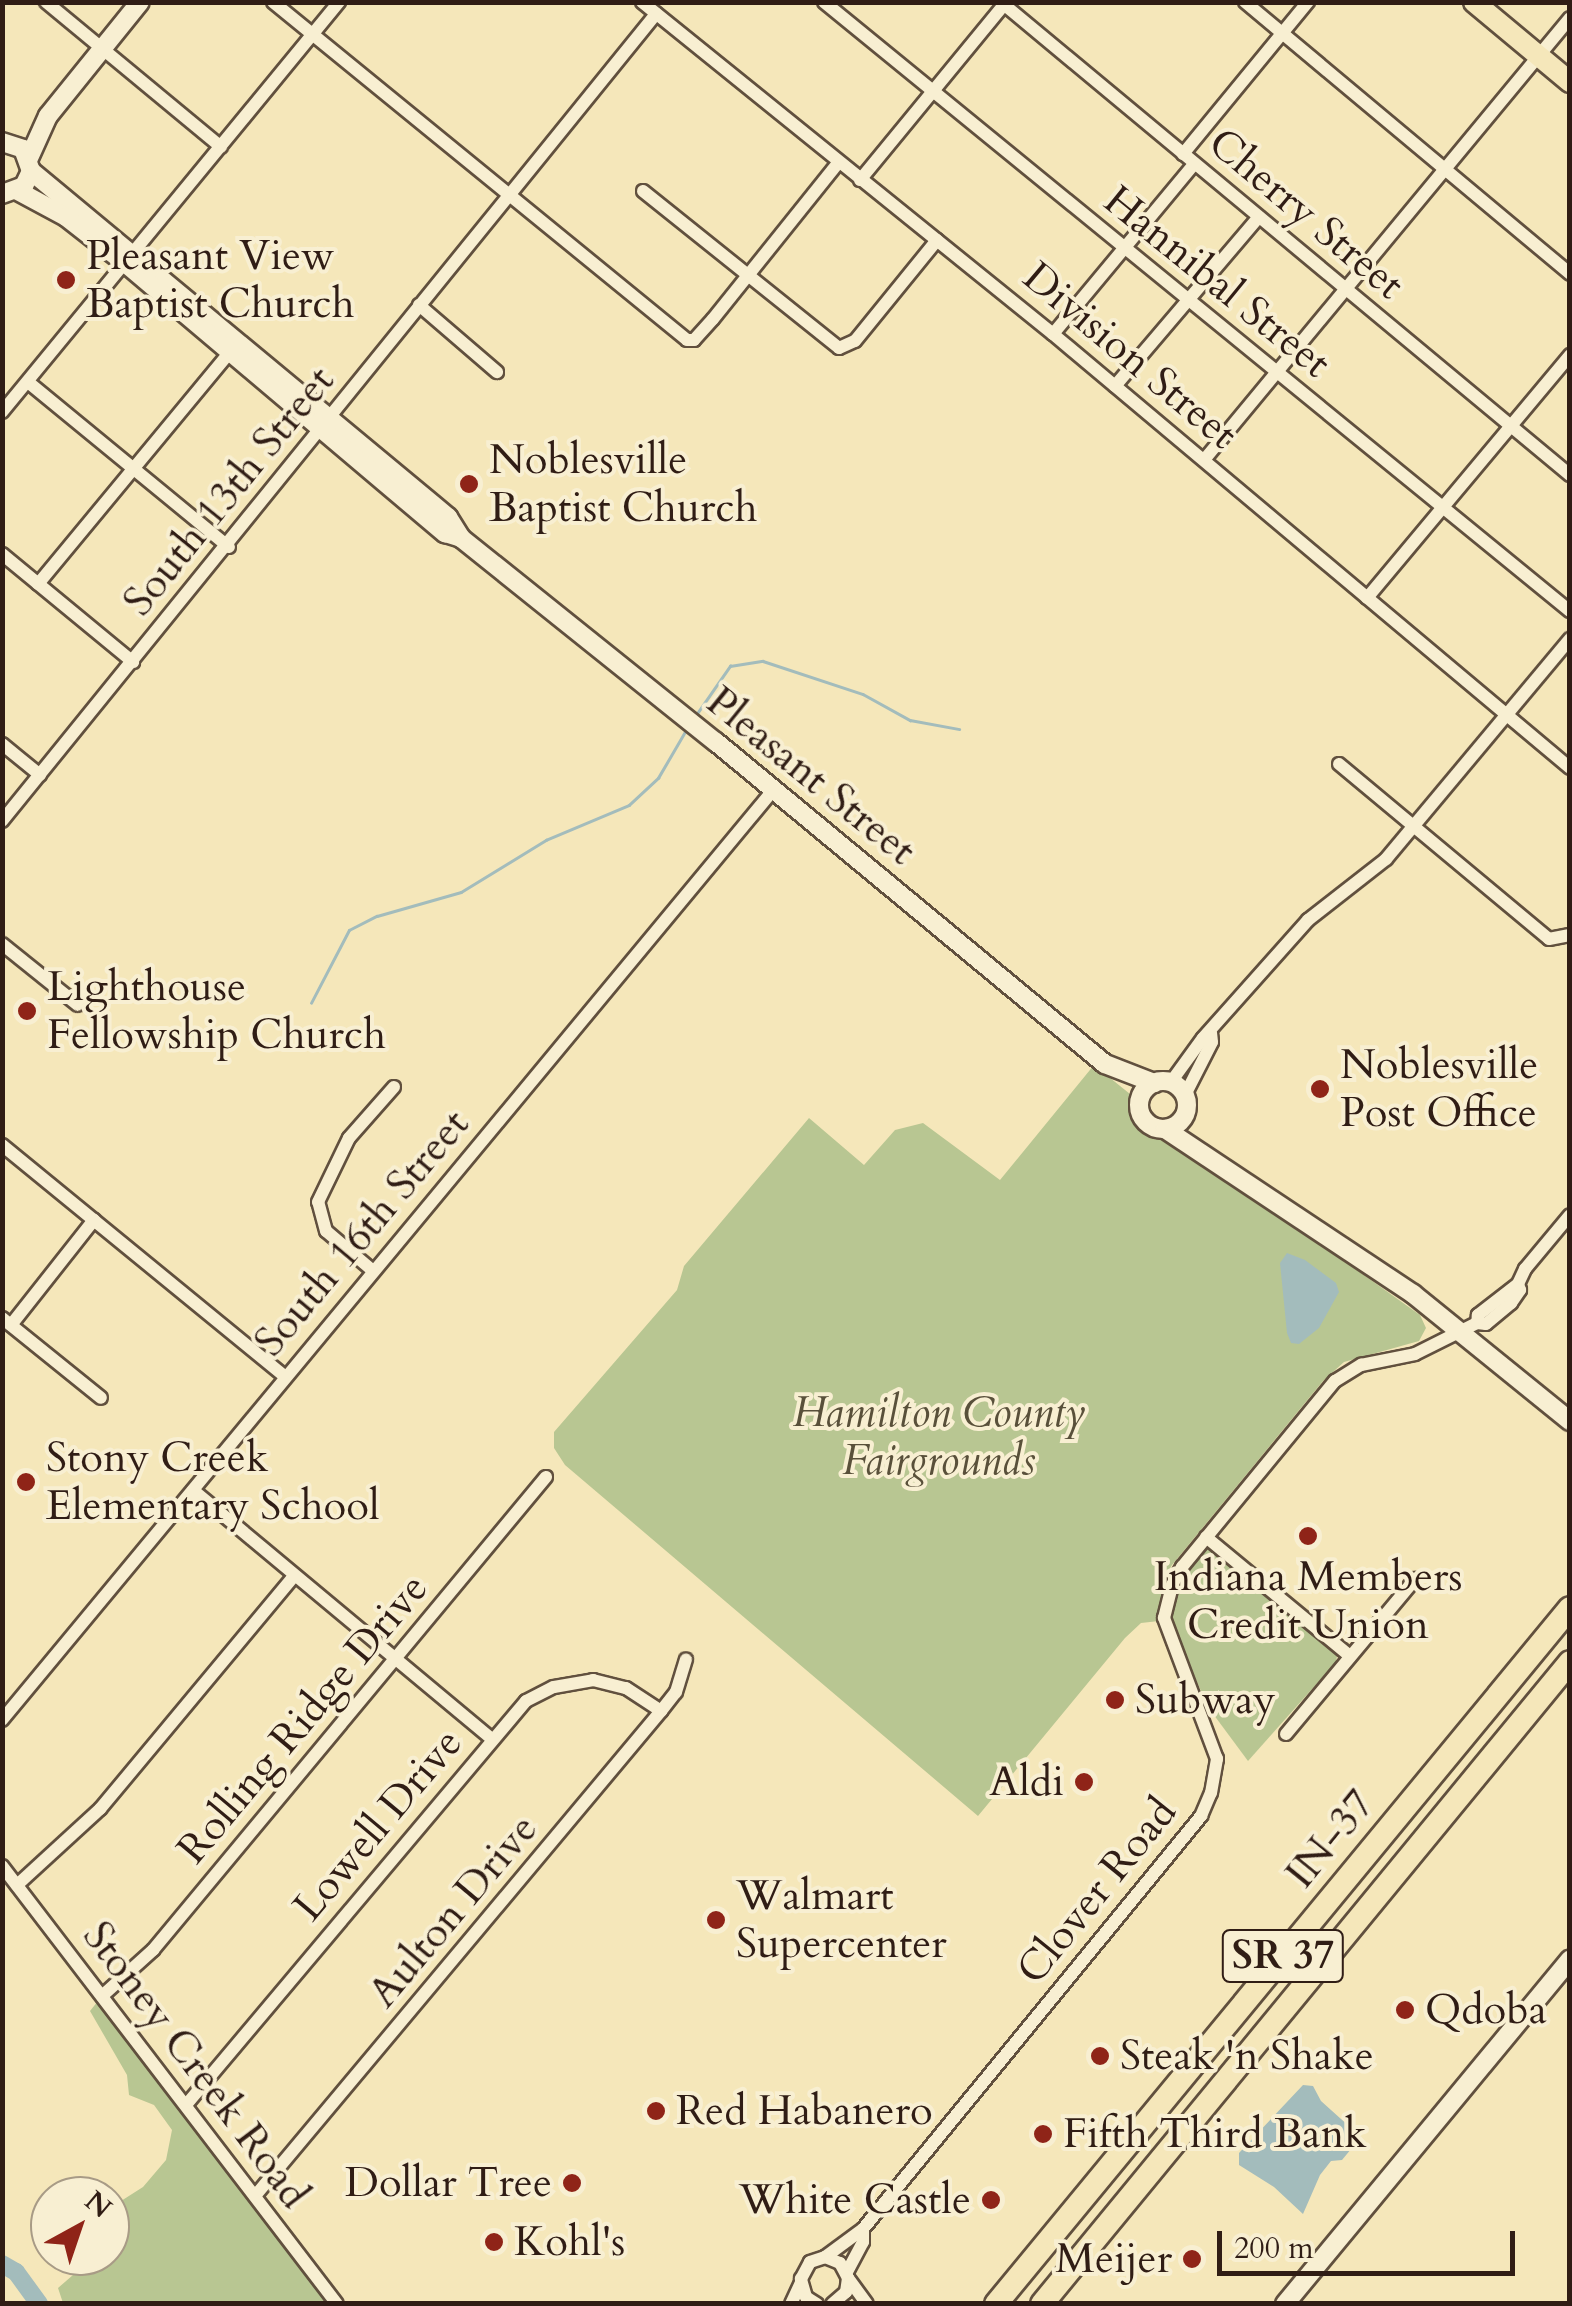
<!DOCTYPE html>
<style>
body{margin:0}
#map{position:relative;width:1572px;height:2306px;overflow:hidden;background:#f5e7ba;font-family:Cardo,serif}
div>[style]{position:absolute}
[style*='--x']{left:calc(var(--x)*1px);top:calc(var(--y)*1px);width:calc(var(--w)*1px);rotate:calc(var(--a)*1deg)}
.green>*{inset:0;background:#b8c692}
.water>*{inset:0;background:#a3bcbc}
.stream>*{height:2.5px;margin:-1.25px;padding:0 1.25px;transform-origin:1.25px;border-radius:1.25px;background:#a3bcbc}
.river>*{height:18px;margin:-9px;padding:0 9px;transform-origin:9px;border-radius:9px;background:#a3bcbc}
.roads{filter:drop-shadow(2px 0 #61503e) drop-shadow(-2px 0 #61503e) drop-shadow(0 2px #61503e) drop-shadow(0 -2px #61503e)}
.street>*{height:12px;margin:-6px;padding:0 6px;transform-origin:6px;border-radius:6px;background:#f8efd2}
.secondary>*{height:18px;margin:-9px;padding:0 9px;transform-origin:9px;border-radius:9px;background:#f8efd2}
.secondary>.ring{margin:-9px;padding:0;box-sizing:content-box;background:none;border:18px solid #f8efd2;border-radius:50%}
.primary>*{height:20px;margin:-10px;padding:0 10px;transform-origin:10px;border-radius:10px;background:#f5e7ba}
.highway>*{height:22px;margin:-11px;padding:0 11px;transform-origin:11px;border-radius:11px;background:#f5e7ba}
.dots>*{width:28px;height:28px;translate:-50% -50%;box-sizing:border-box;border:5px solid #f8efd2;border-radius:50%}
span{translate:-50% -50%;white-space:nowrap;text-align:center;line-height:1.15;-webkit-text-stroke:8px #f8efd2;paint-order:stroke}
.shield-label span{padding:2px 8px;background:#f8efd2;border:2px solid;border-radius:8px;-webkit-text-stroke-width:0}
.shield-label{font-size:40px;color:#301d15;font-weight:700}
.street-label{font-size:42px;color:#301d15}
.poi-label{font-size:42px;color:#301d15}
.left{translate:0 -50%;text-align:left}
.right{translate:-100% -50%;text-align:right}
.park-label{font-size:42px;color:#59503a;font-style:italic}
.frame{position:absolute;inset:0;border:5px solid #301d15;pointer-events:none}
.north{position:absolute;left:30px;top:2176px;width:100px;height:100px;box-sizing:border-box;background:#f8efd2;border:2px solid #a89b86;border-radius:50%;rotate:40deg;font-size:28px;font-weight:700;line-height:40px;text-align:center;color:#301d15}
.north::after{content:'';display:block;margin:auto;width:35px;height:45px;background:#8f2418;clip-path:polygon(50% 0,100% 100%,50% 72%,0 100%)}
.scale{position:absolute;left:1217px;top:2231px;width:298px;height:45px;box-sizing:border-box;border:5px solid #301d15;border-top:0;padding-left:12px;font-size:30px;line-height:35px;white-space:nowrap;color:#301d15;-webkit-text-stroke:8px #f8efd2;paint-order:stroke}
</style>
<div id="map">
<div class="green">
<i style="clip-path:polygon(1094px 1065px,1130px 1094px,1143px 1123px,1166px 1134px,1420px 1315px,1426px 1328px,1419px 1341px,1344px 1362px,1323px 1381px,1172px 1565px,1163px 1580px,1159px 1621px,1141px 1623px,1125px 1638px,978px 1816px,565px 1465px,554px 1448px,554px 1432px,677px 1290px,684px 1266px,809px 1118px,864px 1165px,895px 1130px,923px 1123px,1000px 1180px)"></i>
<i style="clip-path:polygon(1211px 1548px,1337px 1656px,1336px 1662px,1248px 1761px,1208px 1707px,1172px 1625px,1176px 1584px,1204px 1549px)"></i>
<i style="clip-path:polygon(102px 1996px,328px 2303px,63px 2303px,58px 2288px,88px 2262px,86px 2256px,110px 2256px,110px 2208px,143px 2187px,166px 2160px,172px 2130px,154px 2105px,129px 2095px,127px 2075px,90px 2011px)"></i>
</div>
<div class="water">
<i style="clip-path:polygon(1287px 1253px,1305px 1260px,1336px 1283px,1339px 1292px,1319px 1328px,1299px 1344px,1291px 1343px,1287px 1333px,1280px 1263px)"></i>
<i style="clip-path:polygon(1303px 2085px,1313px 2086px,1321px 2101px,1361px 2137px,1342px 2160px,1331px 2161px,1320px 2175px,1303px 2214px,1274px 2187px,1239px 2165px,1239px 2153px)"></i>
</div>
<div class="stream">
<i style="--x:696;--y:715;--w:60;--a:-55.2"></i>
<i style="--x:730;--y:666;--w:33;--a:-9"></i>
<i style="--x:763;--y:661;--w:105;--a:18.3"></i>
<i style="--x:863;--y:694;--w:54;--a:29"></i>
<i style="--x:910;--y:720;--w:50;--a:10.4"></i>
<i style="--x:311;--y:1003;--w:82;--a:-62.5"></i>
<i style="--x:349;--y:930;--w:31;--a:-27"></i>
<i style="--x:377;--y:916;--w:87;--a:-15.9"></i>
<i style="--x:461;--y:892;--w:100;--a:-31.5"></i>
<i style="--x:546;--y:840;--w:90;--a:-22.9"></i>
<i style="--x:629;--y:805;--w:40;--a:-43"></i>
<i style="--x:658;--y:778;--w:56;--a:-59.7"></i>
</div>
<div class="river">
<i style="--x:2;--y:2264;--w:16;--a:30"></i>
<i style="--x:16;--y:2272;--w:39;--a:54"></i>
</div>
<div class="roads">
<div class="street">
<i style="--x:46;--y:2;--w:227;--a:39.6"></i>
<i style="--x:273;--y:2;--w:534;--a:39.23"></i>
<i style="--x:687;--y:340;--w:7;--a:0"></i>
<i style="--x:694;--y:340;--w:28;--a:-48"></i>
<i style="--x:713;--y:319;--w:200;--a:-51.3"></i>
<i style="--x:642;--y:2;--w:528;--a:38.93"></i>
<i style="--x:1053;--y:334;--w:675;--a:40.01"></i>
<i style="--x:824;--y:2;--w:963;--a:39.23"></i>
<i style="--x:1001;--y:2;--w:740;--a:39.74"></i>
<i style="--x:1245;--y:2;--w:424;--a:39.9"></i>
<i style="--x:1183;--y:154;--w:197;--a:-50.6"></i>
<i style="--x:860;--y:180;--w:230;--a:-50.6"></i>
<i style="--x:643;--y:191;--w:251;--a:38.7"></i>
<i style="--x:839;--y:348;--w:17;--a:-24"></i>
<i style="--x:855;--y:341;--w:130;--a:-50.9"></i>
<i style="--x:419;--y:305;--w:103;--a:40.7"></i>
<i style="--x:1053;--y:334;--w:221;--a:-50.3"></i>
<i style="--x:28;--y:382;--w:260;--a:39.4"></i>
<i style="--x:1115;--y:386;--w:222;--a:-49.6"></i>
<i style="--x:2;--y:412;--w:531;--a:-50.58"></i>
<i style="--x:1204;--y:460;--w:574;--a:-50.37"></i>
<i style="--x:2;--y:554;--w:170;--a:39.5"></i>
<i style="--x:38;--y:584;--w:301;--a:-50.4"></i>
<i style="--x:1367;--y:598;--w:317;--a:-50.1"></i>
<i style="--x:2;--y:744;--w:49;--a:39.2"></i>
<i style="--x:1339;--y:764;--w:273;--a:39.8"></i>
<i style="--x:1549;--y:939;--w:21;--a:-11"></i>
<i style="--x:2;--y:821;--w:1039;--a:-50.98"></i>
<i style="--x:2;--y:944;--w:97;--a:38.8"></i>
<i style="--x:1171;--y:1082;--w:54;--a:-54"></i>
<i style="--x:1203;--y:1038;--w:158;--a:-48.3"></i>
<i style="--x:1308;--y:920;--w:99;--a:-38"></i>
<i style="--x:1386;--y:859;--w:287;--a:-50.1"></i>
<i style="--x:1185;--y:1095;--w:59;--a:-63"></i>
<i style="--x:1212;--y:1042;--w:9;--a:-96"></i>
<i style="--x:2;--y:1145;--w:365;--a:39.3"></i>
<i style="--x:372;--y:1270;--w:60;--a:-139.7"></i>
<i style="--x:326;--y:1231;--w:30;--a:-105"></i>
<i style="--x:318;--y:1202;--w:71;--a:-64.2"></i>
<i style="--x:349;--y:1138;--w:68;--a:-48.6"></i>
<i style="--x:1518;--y:1284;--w:17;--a:-65"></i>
<i style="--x:1525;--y:1269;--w:70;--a:-50.2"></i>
<i style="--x:2;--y:1318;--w:127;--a:38.9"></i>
<i style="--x:11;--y:1325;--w:134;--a:-51.7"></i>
<i style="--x:193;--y:1490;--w:389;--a:39.8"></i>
<i style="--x:1206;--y:1537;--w:187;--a:39.6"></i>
<i style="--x:2;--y:1720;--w:1209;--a:-50.33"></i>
<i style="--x:1286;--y:1734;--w:202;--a:-50.2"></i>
<i style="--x:2;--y:1866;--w:551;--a:52.59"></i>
<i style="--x:17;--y:1885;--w:113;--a:-42.5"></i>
<i style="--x:100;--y:1809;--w:303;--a:-50.2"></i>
<i style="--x:102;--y:1996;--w:69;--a:-42"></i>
<i style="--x:153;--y:1950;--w:615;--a:-50.28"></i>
<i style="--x:186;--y:2105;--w:528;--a:-49.92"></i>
<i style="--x:526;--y:1701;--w:31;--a:-27"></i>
<i style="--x:554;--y:1687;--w:40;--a:-10"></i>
<i style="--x:593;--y:1680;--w:34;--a:14"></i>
<i style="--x:626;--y:1688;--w:42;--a:33.3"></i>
<i style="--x:255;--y:2196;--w:633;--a:-50.07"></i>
<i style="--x:661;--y:1711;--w:24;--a:-52"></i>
<i style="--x:676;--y:1692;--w:34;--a:-73"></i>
<i style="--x:825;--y:2257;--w:47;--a:-36.4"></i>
<i style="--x:863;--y:2229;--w:534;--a:-50.7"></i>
<i style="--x:1201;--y:1816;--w:25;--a:-67"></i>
<i style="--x:1211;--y:1793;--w:35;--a:-80"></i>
<i style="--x:1217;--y:1759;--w:151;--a:-110.6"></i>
<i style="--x:1164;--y:1618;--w:34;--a:-76"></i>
<i style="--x:1172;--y:1585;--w:21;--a:-61"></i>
<i style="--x:1182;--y:1567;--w:241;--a:-50.6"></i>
<i style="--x:1335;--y:1381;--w:31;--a:-32"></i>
<i style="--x:1361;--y:1365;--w:55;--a:-11.5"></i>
<i style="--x:1415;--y:1354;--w:69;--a:-26.6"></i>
<i style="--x:1477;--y:1323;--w:9;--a:6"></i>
<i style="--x:1486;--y:1324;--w:33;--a:-40"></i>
<i style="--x:1511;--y:1303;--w:16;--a:-55"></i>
<i style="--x:1520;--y:1290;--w:6;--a:-108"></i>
<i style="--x:1518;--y:1284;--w:51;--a:142.2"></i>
<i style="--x:1478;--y:1315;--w:8;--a:97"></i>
<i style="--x:847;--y:2272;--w:34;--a:-62"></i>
<i style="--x:863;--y:2242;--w:13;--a:-90"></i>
<i style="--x:848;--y:2278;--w:32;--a:54"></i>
<i style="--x:791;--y:2304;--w:23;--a:-65"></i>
<i style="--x:817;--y:2304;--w:13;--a:-148"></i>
<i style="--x:806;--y:2297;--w:19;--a:-106"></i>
<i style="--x:801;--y:2279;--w:19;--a:-62"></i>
<i style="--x:810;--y:2262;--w:16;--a:-18"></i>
<i style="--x:825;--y:2257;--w:16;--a:22"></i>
<i style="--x:840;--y:2263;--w:17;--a:62"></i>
<i style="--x:848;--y:2278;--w:14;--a:98"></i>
<i style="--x:846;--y:2292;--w:18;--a:139"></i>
</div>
<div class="secondary">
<i style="--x:2;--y:142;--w:22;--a:18"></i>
<i style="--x:23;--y:149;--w:23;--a:70"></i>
<i style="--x:31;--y:171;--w:17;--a:115"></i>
<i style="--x:24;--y:186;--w:23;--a:160"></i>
<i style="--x:29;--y:158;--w:46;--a:-65.7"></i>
<i style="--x:48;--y:116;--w:146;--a:-51.1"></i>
<i style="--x:31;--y:171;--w:542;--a:39.68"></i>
<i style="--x:448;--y:517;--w:25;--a:58"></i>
<i style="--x:18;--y:191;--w:55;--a:28.4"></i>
<i style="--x:66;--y:217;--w:75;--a:37.9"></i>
<i style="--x:125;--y:263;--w:419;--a:40.2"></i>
<i style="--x:445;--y:533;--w:17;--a:17"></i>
<i style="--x:461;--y:538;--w:327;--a:38.7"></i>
<i style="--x:716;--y:742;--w:505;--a:39.62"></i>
<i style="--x:1105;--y:1064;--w:53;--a:21.2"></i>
<i class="ring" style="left:1139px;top:1081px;width:30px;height:30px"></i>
<i style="--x:1165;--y:1129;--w:298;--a:33.6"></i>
<i style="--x:1413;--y:1294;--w:202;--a:39"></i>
<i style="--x:1285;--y:2304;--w:447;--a:-50.4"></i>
</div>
<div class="primary">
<i style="--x:1474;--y:2;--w:125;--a:39.8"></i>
</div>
<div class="highway">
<i style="--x:996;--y:2304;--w:902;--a:-50.49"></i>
<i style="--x:1042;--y:2304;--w:831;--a:-50.57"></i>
</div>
</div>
<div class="dots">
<i style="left:66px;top:280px;background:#8f2418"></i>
<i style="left:469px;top:484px;background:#8f2418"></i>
<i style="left:27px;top:1011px;background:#8f2418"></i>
<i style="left:1320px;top:1089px;background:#8f2418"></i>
<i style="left:26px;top:1482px;background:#8f2418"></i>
<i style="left:1308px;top:1536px;background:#8f2418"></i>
<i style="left:1115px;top:1700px;background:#8f2418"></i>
<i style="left:1084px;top:1782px;background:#8f2418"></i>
<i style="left:716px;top:1920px;background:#8f2418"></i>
<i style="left:1405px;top:2010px;background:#8f2418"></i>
<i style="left:1100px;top:2056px;background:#8f2418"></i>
<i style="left:656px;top:2111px;background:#8f2418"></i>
<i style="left:1043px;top:2134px;background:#8f2418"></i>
<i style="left:572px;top:2183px;background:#8f2418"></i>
<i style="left:991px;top:2200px;background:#8f2418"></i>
<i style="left:494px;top:2242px;background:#8f2418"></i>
<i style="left:1192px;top:2259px;background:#8f2418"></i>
</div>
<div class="shield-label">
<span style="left:1283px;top:1956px">SR 37</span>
</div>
<div class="street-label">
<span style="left:1306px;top:214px;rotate:40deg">Cherry Street</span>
<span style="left:1217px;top:282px;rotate:39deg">Hannibal Street</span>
<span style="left:1130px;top:356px;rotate:40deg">Division Street</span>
<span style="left:229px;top:491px;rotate:-51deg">South 13th Street</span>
<span style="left:811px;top:776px;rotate:39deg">Pleasant Street</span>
<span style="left:362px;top:1233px;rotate:-50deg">South 16th Street</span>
<span style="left:303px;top:1719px;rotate:-50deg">Rolling Ridge Drive</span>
<span style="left:378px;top:1825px;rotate:-50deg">Lowell Drive</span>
<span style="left:1330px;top:1839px;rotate:-51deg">IN-37</span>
<span style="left:1097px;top:1891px;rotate:-51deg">Clover Road</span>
<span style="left:453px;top:1911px;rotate:-50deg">Aulton Drive</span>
<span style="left:196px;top:2065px;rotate:53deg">Stoney Creek Road</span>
</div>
<div class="poi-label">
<span class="left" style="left:86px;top:280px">Pleasant View<br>Baptist Church</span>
<span class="left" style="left:489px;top:484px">Noblesville<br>Baptist Church</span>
<span class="left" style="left:47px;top:1011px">Lighthouse<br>Fellowship Church</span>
<span class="left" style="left:1340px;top:1089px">Noblesville<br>Post Office</span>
<span class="left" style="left:46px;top:1482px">Stony Creek<br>Elementary School</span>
<span style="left:1308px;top:1601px">Indiana Members<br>Credit Union</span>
<span class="left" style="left:1135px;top:1700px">Subway</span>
<span class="right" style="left:1064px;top:1782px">Aldi</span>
<span class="left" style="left:736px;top:1920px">Walmart<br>Supercenter</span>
<span class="left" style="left:1425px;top:2010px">Qdoba</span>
<span class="left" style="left:1120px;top:2056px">Steak 'n Shake</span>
<span class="left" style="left:676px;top:2111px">Red Habanero</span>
<span class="left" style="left:1063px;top:2134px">Fifth Third Bank</span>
<span class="right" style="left:552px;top:2183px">Dollar Tree</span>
<span class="right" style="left:971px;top:2200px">White Castle</span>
<span class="left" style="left:514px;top:2242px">Kohl's</span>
<span class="right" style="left:1172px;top:2259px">Meijer</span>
</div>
<div class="park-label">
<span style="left:939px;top:1437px">Hamilton County<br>Fairgrounds</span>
</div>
<div class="frame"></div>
<div class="north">N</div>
<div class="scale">200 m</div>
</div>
